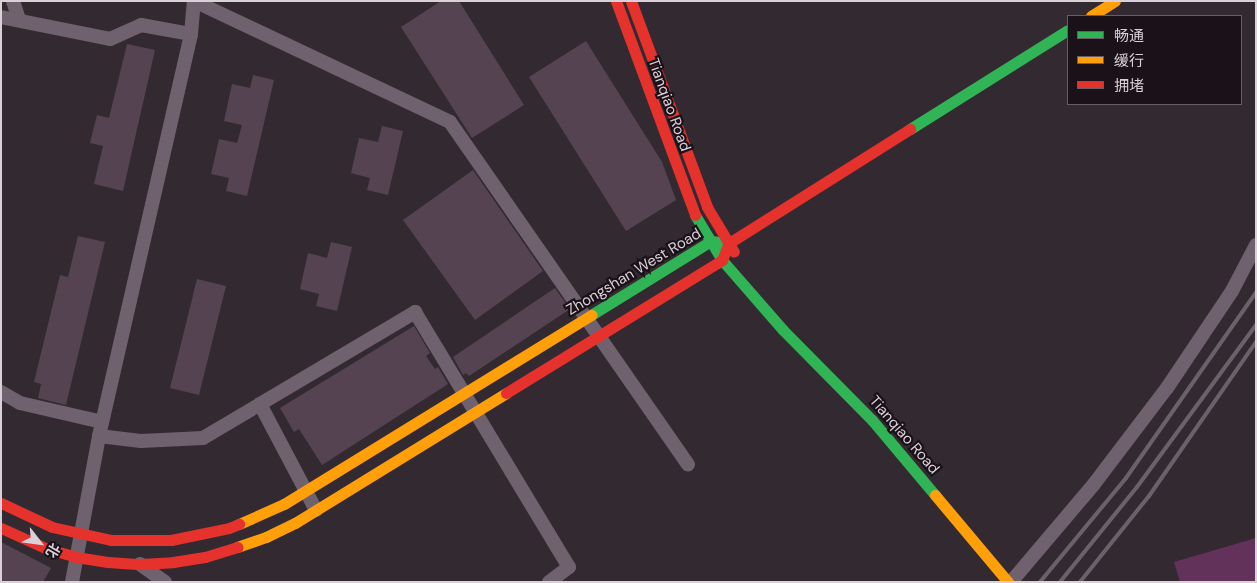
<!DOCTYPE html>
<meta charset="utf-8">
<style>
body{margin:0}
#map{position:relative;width:1257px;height:583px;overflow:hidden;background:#332a31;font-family:"DM Sans","Noto Sans SC",sans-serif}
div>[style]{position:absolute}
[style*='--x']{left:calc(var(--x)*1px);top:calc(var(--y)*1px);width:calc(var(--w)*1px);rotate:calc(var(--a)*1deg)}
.green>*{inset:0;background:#63325b}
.building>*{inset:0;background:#554352}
.street>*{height:14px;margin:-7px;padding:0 7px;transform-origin:7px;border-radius:7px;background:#6f616d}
.fast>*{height:11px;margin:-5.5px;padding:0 5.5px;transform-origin:5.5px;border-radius:5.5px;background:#30b455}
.slow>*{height:11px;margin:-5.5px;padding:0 5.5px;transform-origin:5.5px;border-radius:5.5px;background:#ff9f0a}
.jam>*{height:11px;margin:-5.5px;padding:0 5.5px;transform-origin:5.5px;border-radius:5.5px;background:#e5322d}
.rail>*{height:4px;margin:-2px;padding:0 2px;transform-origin:2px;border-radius:2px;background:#6c616a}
span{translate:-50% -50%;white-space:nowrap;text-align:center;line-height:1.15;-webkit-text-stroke:4.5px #1a1218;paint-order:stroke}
.street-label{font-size:15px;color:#dbcfd8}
.frame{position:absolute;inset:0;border:2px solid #dbcfd8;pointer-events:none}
.legend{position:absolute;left:1067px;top:15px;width:175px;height:90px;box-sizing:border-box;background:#1a1218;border:1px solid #675e65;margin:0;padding:6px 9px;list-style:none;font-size:15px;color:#dbcfd8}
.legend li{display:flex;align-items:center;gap:10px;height:25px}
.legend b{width:25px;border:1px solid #675e65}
.north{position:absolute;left:15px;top:518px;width:50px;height:50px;-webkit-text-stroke:4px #1a1218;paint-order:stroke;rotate:120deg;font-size:14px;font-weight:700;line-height:20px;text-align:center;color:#dbcfd8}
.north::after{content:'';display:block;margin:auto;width:18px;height:22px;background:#dbcfd8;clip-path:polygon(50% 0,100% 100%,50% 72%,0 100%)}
</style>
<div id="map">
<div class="green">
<i style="clip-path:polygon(1256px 538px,1256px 582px,1180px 582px,1174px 562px)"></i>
</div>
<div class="building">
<i style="clip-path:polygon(441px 1px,459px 1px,524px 105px,472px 138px,401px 27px)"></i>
<i style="clip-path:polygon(586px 41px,662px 162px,676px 200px,626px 231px,529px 77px)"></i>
<i style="clip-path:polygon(127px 44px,155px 50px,123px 191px,94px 184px,103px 146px,90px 143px,97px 115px,109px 118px)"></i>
<i style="clip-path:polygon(253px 75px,274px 80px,247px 196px,226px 191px,229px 178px,211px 174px,219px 139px,237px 143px,242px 125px,224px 121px,232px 84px,250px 88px)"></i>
<i style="clip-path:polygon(382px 126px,403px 131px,388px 195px,367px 190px,370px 178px,351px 173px,359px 138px,378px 142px)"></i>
<i style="clip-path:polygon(473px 170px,543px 271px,475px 320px,403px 220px)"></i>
<i style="clip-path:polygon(78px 236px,105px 242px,66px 405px,38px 398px,41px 384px,34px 382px,60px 275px,68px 277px)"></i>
<i style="clip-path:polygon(331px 242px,352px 247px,337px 311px,316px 306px,319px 294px,300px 289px,308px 253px,327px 258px)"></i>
<i style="clip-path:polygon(197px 279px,226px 286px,199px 395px,170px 388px)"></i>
<i style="clip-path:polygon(555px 288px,570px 309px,469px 376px,466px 373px,463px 375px,453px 357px)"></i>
<i style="clip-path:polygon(414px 326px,430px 353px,426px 356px,435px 369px,438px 367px,448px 384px,322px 465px,299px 429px,294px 432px,280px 408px)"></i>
<i style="clip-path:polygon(1px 542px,51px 568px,43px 582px,1px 582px)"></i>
</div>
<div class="street">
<i style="--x:13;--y:1;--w:20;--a:72"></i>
<i style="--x:194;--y:1;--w:283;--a:25.3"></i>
<i style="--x:450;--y:122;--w:417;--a:55.2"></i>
<i style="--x:1;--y:17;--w:111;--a:11.4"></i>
<i style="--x:110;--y:39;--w:34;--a:-24"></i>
<i style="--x:141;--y:25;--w:51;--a:10.2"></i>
<i style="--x:1;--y:392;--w:22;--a:30"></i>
<i style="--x:20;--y:403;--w:84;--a:13"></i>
<i style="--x:260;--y:404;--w:120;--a:62.2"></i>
<i style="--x:99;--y:436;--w:42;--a:6.8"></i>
<i style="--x:141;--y:441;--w:62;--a:-2.8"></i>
<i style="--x:203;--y:438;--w:247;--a:-30.7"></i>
<i style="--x:415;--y:312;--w:298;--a:58.9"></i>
<i style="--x:569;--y:567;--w:25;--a:143"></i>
<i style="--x:140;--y:564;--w:31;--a:36"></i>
<i style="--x:72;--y:582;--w:148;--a:-79.5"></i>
<i style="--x:99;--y:436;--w:412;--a:-77.1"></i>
<i style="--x:191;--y:34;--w:33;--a:-85"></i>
<i style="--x:1011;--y:582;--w:128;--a:-49.7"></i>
<i style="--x:1094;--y:484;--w:121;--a:-52.8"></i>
<i style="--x:1167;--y:388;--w:117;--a:-56.2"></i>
<i style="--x:1232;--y:291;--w:52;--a:-62.4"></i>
</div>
<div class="fast">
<i style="--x:910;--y:129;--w:186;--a:-32.1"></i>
<i style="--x:695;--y:215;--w:52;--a:59"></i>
<i style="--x:722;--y:260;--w:93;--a:48.9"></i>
<i style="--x:783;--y:330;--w:127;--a:45.3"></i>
<i style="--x:872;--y:420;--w:98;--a:50"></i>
<i style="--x:591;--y:315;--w:141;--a:-31.7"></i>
<i style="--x:711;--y:241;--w:18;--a:6"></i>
</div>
<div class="slow">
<i style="--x:1091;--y:16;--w:28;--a:-32"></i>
<i style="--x:935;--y:495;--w:114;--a:50"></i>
<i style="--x:239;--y:524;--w:49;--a:-24"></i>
<i style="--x:284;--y:504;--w:361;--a:-31.6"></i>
<i style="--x:237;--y:547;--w:31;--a:-19"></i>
<i style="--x:266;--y:537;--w:32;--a:-26"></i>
<i style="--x:295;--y:523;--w:248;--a:-31.6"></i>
</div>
<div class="jam">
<i style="--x:616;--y:1;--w:228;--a:69.7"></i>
<i style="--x:631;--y:1;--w:220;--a:69.7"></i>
<i style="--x:707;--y:207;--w:52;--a:59"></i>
<i style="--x:729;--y:243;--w:214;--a:-32.2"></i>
<i style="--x:506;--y:393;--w:254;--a:-31.6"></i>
<i style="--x:722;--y:260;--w:18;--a:-68"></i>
<i style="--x:1;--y:503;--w:56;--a:25.2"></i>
<i style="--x:52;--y:527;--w:60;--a:12.4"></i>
<i style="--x:111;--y:540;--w:60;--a:0"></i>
<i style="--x:171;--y:540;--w:59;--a:-11.7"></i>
<i style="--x:229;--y:528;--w:11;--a:-22"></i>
<i style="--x:1;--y:528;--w:48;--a:24.4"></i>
<i style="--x:45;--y:548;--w:32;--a:16"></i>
<i style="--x:76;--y:557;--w:32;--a:9"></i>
<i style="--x:108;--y:562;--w:32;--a:4"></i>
<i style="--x:140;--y:564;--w:33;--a:-3"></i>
<i style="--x:173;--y:562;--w:32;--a:-9"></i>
<i style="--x:205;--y:557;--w:34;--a:-17"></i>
</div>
<div class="rail">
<i style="--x:1040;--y:582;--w:135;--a:-50.4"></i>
<i style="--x:1126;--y:478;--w:227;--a:-55"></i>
<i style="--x:1060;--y:582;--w:122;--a:-51"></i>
<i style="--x:1137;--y:487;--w:201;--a:-53.7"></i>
<i style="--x:1080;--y:582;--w:110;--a:-51.3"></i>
<i style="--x:1149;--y:496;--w:188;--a:-55.2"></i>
</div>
<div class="street-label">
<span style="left:669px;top:105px;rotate:70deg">Tianqiao Road</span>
<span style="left:634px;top:272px;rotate:-31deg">Zhongshan West Road</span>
<span style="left:904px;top:435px;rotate:49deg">Tianqiao Road</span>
</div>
<div class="frame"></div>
<ul class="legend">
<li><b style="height:6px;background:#30b455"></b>畅通</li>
<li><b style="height:6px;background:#ff9f0a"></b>缓行</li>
<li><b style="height:6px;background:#e5322d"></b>拥堵</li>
</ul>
<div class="north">北</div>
</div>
